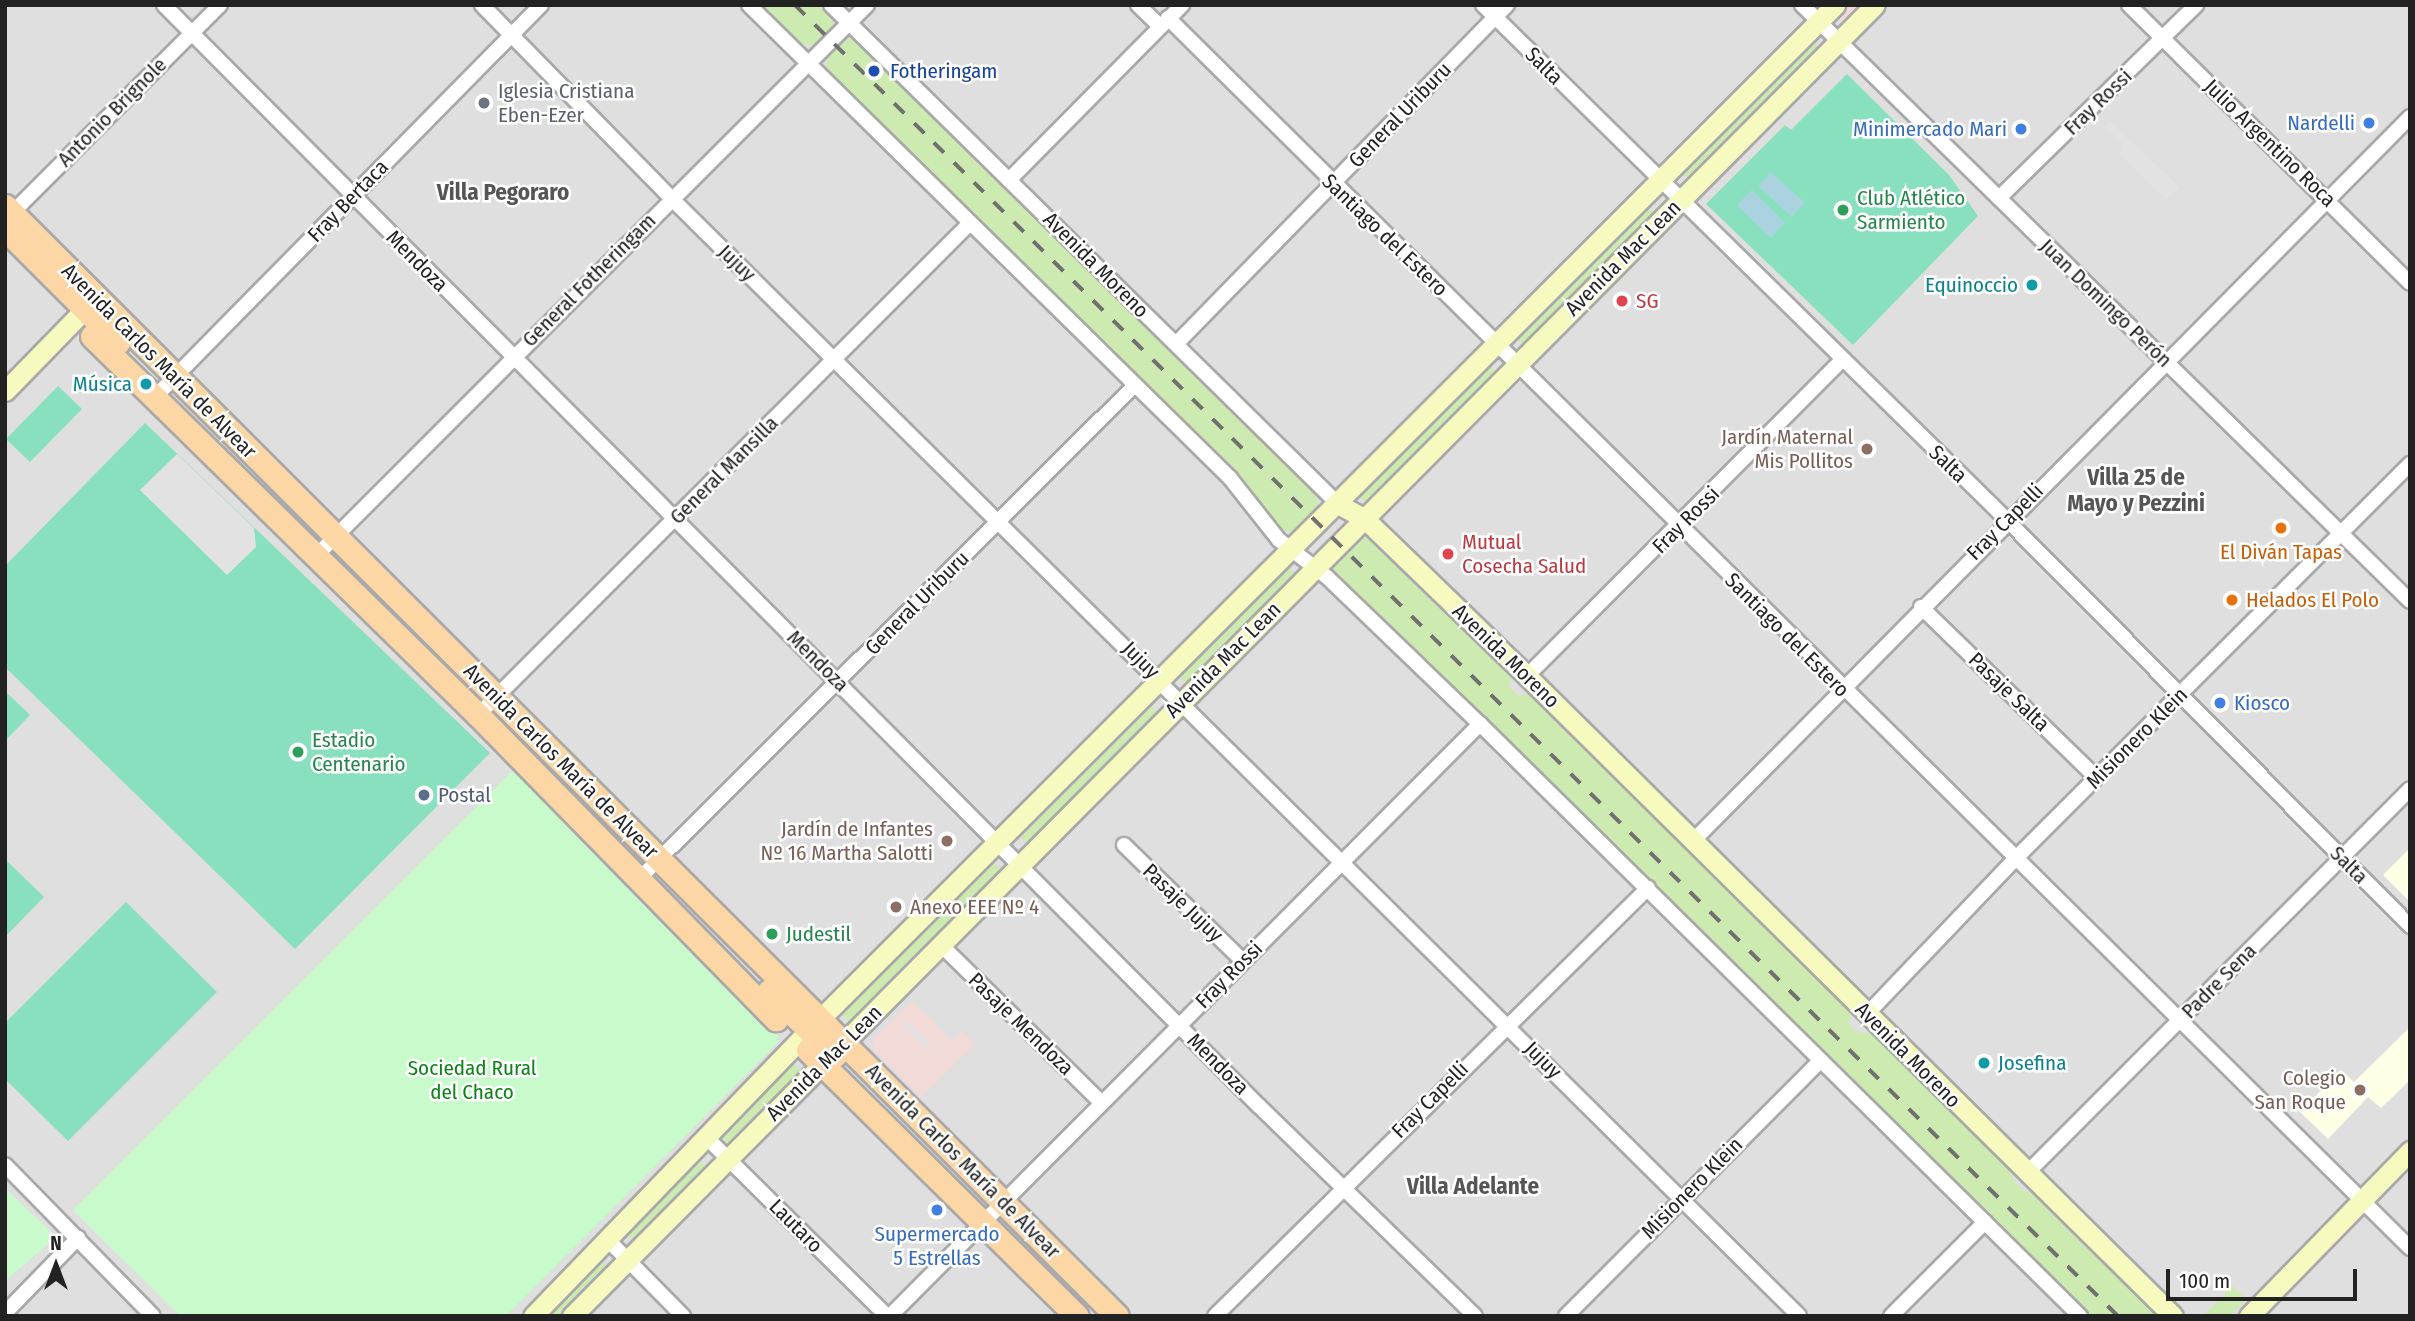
<!DOCTYPE html>
<meta charset="utf-8">
<style>
body{margin:0}
#map{position:relative;width:2415px;height:1321px;overflow:hidden;background:#f2efe9;font-family:"Fira Sans Condensed",sans-serif}
div>[style]{position:absolute}
[style*='--x']{left:calc(var(--x)*1px);top:calc(var(--y)*1px);width:calc(var(--w)*1px);rotate:calc(var(--a)*1deg)}
.residential>*{inset:0;background:#e0dfdf}
.commercial>*{inset:0;background:#f2dad9}
.education>*{inset:0;background:#ffffe5}
.grass>*{inset:0;background:#cdebb0}
.park>*{inset:0;background:#c8facc}
.pitch>*{inset:0;background:#88e0be}
.parking>*{inset:0;background:#e2e2e2}
.water>*{inset:0;background:#aad3df}
.roads{filter:drop-shadow(2px 0 #a9a9a9) drop-shadow(-2px 0 #a9a9a9) drop-shadow(0 2px #a9a9a9) drop-shadow(0 -2px #a9a9a9)}
.street>*{height:14px;margin:-7px;padding:0 7px;transform-origin:7px;border-radius:7px;background:#fff}
.secondary>*{height:19px;margin:-9.5px;padding:0 9.5px;transform-origin:9.5px;border-radius:9.5px;background:#f7fabf}
.primary>*{height:23px;margin:-11.5px;padding:0 11.5px;transform-origin:11.5px;border-radius:11.5px;background:#fcd6a4}
.rail>*{height:3.5px;margin-top:-1.75px;transform-origin:0;background:repeating-linear-gradient(90deg,#707070 0 14px,transparent 0 28px)}
.dots>*{width:19px;height:19px;translate:-50% -50%;box-sizing:border-box;border:4px solid #fff;border-radius:50%}
span{translate:-50% -50%;white-space:nowrap;text-align:center;line-height:1.15;-webkit-text-stroke:5px #fff;paint-order:stroke}
.street-label{font-size:21px;color:#222}
.transit-label{font-size:21px;color:#164399}
.left{translate:0 -50%;text-align:left}
.worship-label{font-size:21px;color:#5b616d}
.shop-label{font-size:21px;color:#366cbe}
.right{translate:-100% -50%;text-align:right}
.leisure-label{font-size:21px;color:#27864d}
.culture-label{font-size:21px;color:#0d838f}
.health-label{font-size:21px;color:#be3a42}
.education-label{font-size:21px;color:#785e54}
.food-label{font-size:21px;color:#c56008}
.service-label{font-size:21px;color:#4e5e75}
.park-label{font-size:21px;color:#0c8416}
.neighbourhood-label{font-size:23px;color:#555;font-weight:700}
.frame{position:absolute;inset:0;border:7px solid #222;pointer-events:none}
.north{position:absolute;left:21px;top:1230px;width:70px;height:70px;-webkit-text-stroke:5px #fff;paint-order:stroke;rotate:0deg;font-size:19px;font-weight:700;line-height:28px;text-align:center;color:#222}
.north::after{content:'';display:block;margin:auto;width:24px;height:32px;background:#222;clip-path:polygon(50% 0,100% 100%,50% 72%,0 100%)}
.scale{position:absolute;left:2166px;top:1269px;width:191px;height:32px;box-sizing:border-box;border:4px solid #222;border-top:0;padding-left:9px;font-size:21px;line-height:24px;white-space:nowrap;color:#222;-webkit-text-stroke:5px #fff;paint-order:stroke}
</style>
<div id="map">
<div class="residential">
<i style="clip-path:polygon(5px 5px,2410px 5px,2410px 1316px,5px 1316px)"></i>
</div>
<div class="commercial">
<i style="clip-path:polygon(1843px 5px,1868px 5px,1848px 26px,1835px 13px)"></i>
<i style="clip-path:polygon(912px 1001px,952px 1040px,962px 1031px,975px 1044px,921px 1097px,873px 1050px,873px 1039px)"></i>
</div>
<div class="education">
<i style="clip-path:polygon(2410px 848px,2410px 902px,2383px 875px)"></i>
<i style="clip-path:polygon(2410px 1027px,2410px 1080px,2381px 1108px,2368px 1097px,2328px 1139px,2300px 1112px,2341px 1070px,2354px 1082px)"></i>
</div>
<div class="grass">
<i style="clip-path:polygon(761px 5px,821px 5px,835px 25px,816px 46px,799px 43px)"></i>
<i style="clip-path:polygon(1809px 38px,1821px 50px,1691px 181px,1679px 170px)"></i>
<i style="clip-path:polygon(855px 39px,1316px 494px,1319px 507px,1306px 524px,1290px 532px,1277px 529px,1246px 488px,826px 71px,828px 55px,841px 40px)"></i>
<i style="clip-path:polygon(1643px 204px,1655px 215px,1525px 346px,1513px 335px)"></i>
<i style="clip-path:polygon(1486px 363px,1496px 373px,1369px 505px,1358px 495px)"></i>
<i style="clip-path:polygon(1362px 538px,1374px 540px,1512px 677px,1509px 687px,1519px 696px,1535px 691px,1851px 1011px,1849px 1023px,1855px 1032px,1874px 1034px,2011px 1166px,2013px 1180px,2026px 1193px,2033px 1191px,2162px 1316px,2092px 1316px,1332px 569px)"></i>
<i style="clip-path:polygon(1287px 566px,1298px 576px,1188px 685px,1177px 675px)"></i>
<i style="clip-path:polygon(1149px 704px,1160px 715px,1031px 846px,1019px 835px)"></i>
<i style="clip-path:polygon(993px 862px,999px 868px,997px 876px,850px 1023px,839px 1012px,984px 866px)"></i>
<i style="clip-path:polygon(793px 1063px,803px 1073px,730px 1146px,720px 1136px)"></i>
<i style="clip-path:polygon(698px 1159px,707px 1169px,634px 1242px,624px 1233px)"></i>
<i style="clip-path:polygon(599px 1259px,608px 1268px,561px 1316px,542px 1316px)"></i>
<i style="clip-path:polygon(2233px 1286px,2246px 1299px,2230px 1316px,2203px 1316px)"></i>
</div>
<div class="park">
<i style="clip-path:polygon(513px 770px,778px 1031px,778px 1043px,506px 1316px,180px 1316px,73px 1210px)"></i>
<i style="clip-path:polygon(5px 1188px,56px 1237px,5px 1281px)"></i>
</div>
<div class="pitch">
<i style="clip-path:polygon(1847px 74px,1949px 175px,1978px 216px,1853px 345px,1706px 204px,1785px 125px,1791px 130px)"></i>
<i style="clip-path:polygon(58px 386px,82px 409px,30px 462px,6px 439px)"></i>
<i style="clip-path:polygon(145px 423px,490px 753px,295px 949px,5px 667px,5px 566px)"></i>
<i style="clip-path:polygon(5px 691px,30px 715px,5px 741px)"></i>
<i style="clip-path:polygon(5px 859px,44px 897px,5px 937px)"></i>
<i style="clip-path:polygon(126px 902px,217px 992px,68px 1141px,5px 1079px,5px 1023px)"></i>
</div>
<div class="parking">
<i style="clip-path:polygon(2110px 121px,2179px 187px,2166px 200px,2119px 154px,2125px 147px,2105px 127px)"></i>
<i style="clip-path:polygon(177px 454px,254px 528px,256px 547px,227px 575px,140px 490px)"></i>
<i style="clip-path:polygon(906px 1020px,930px 1043px,926px 1048px,902px 1025px)"></i>
</div>
<div class="water">
<i style="clip-path:polygon(1771px 172px,1805px 203px,1792px 217px,1758px 186px)"></i>
<i style="clip-path:polygon(1752px 190px,1785px 223px,1771px 238px,1737px 205px)"></i>
</div>
<div class="roads">
<div class="street">
<i style="--x:164;--y:5;--w:1553;--a:45.16"></i>
<i style="--x:1259;--y:1106;--w:301;--a:44.2"></i>
<i style="--x:482;--y:5;--w:270;--a:45.6"></i>
<i style="--x:671;--y:198;--w:1588;--a:44.74"></i>
<i style="--x:749;--y:5;--w:675;--a:44.52"></i>
<i style="--x:1230;--y:478;--w:79;--a:51.7"></i>
<i style="--x:1279;--y:540;--w:61;--a:37.6"></i>
<i style="--x:1327;--y:577;--w:212;--a:43.9"></i>
<i style="--x:1480;--y:724;--w:843;--a:44.62"></i>
<i style="--x:831;--y:5;--w:711;--a:44.54"></i>
<i style="--x:1138;--y:5;--w:30;--a:44"></i>
<i style="--x:1483;--y:5;--w:735;--a:44.5"></i>
<i style="--x:2007;--y:520;--w:572;--a:45.21"></i>
<i style="--x:1802;--y:5;--w:851;--a:44.43"></i>
<i style="--x:2129;--y:5;--w:395;--a:44.7"></i>
<i style="--x:1168;--y:18;--w:1748;--a:44.72"></i>
<i style="--x:1009;--y:180;--w:246;--a:-45.3"></i>
<i style="--x:1999;--y:198;--w:276;--a:-44.4"></i>
<i style="--x:8;--y:217;--w:300;--a:-45"></i>
<i style="--x:1176;--y:344;--w:474;--a:-45.7"></i>
<i style="--x:155;--y:397;--w:550;--a:-45.44"></i>
<i style="--x:315;--y:557;--w:781;--a:-45"></i>
<i style="--x:1921;--y:607;--w:244;--a:44.2"></i>
<i style="--x:1527;--y:676;--w:446;--a:-45.1"></i>
<i style="--x:478;--y:715;--w:696;--a:-45"></i>
<i style="--x:1693;--y:841;--w:1019;--a:-45.28"></i>
<i style="--x:1124;--y:845;--w:166;--a:44.3"></i>
<i style="--x:639;--y:879;--w:700;--a:-44.88"></i>
<i style="--x:941;--y:945;--w:224;--a:44.5"></i>
<i style="--x:1867;--y:1014;--w:214;--a:-46.3"></i>
<i style="--x:2015;--y:859;--w:559;--a:-45"></i>
<i style="--x:705;--y:1136;--w:256;--a:44.7"></i>
<i style="--x:5;--y:1165;--w:211;--a:45.6"></i>
<i style="--x:2027;--y:1173;--w:542;--a:-45.07"></i>
<i style="--x:608;--y:1240;--w:107;--a:45.4"></i>
<i style="--x:5;--y:1313;--w:105;--a:-45.8"></i>
<i style="--x:890;--y:1316;--w:836;--a:-45.1"></i>
<i style="--x:1215;--y:1316;--w:609;--a:-44.67"></i>
<i style="--x:1566;--y:1316;--w:360;--a:-45.1"></i>
<i style="--x:1891;--y:1316;--w:133;--a:-45"></i>
</div>
<div class="secondary">
<i style="--x:5;--y:391;--w:115;--a:-45.7"></i>
<i style="--x:1338;--y:504;--w:31;--a:29"></i>
<i style="--x:1365;--y:519;--w:226;--a:44.1"></i>
<i style="--x:1527;--y:676;--w:909;--a:44.73"></i>
<i style="--x:533;--y:1316;--w:413;--a:-46"></i>
<i style="--x:820;--y:1019;--w:1435;--a:-44.97"></i>
<i style="--x:572;--y:1316;--w:1848;--a:-45.18"></i>
<i style="--x:2249;--y:1316;--w:231;--a:-45.7"></i>
</div>
<div class="primary">
<i style="--x:5;--y:206;--w:1571;--a:44.95"></i>
<i style="--x:5;--y:229;--w:160;--a:45"></i>
<i style="--x:92;--y:336;--w:541;--a:44.48"></i>
<i style="--x:478;--y:715;--w:426;--a:45.6"></i>
<i style="--x:769;--y:991;--w:92;--a:44.1"></i>
<i style="--x:808;--y:1050;--w:378;--a:44.7"></i>
</div>
</div>
<div class="rail">
<i style="--x:795;--y:5;--w:1863;--a:44.74"></i>
</div>
<div class="dots">
<i style="left:874px;top:71px;background:#1a4fb4"></i>
<i style="left:484px;top:103px;background:#6b7280"></i>
<i style="left:2369px;top:123px;background:#3f7fe0"></i>
<i style="left:2021px;top:129px;background:#3f7fe0"></i>
<i style="left:1843px;top:210px;background:#2e9e5b"></i>
<i style="left:2032px;top:285px;background:#0f9aa8"></i>
<i style="left:1622px;top:301px;background:#e0444e"></i>
<i style="left:146px;top:384px;background:#0f9aa8"></i>
<i style="left:1867px;top:449px;background:#8d6e63"></i>
<i style="left:2281px;top:528px;background:#e8710a"></i>
<i style="left:1448px;top:554px;background:#e0444e"></i>
<i style="left:2232px;top:600px;background:#e8710a"></i>
<i style="left:2220px;top:703px;background:#3f7fe0"></i>
<i style="left:298px;top:752px;background:#2e9e5b"></i>
<i style="left:424px;top:795px;background:#5c6f8a"></i>
<i style="left:947px;top:841px;background:#8d6e63"></i>
<i style="left:896px;top:907px;background:#8d6e63"></i>
<i style="left:772px;top:934px;background:#2e9e5b"></i>
<i style="left:1984px;top:1063px;background:#0f9aa8"></i>
<i style="left:2360px;top:1090px;background:#8d6e63"></i>
<i style="left:937px;top:1210px;background:#3f7fe0"></i>
</div>
<div class="street-label">
<span style="left:1544px;top:66px;rotate:45deg">Salta</span>
<span style="left:2098px;top:102px;rotate:-44deg">Fray Rossi</span>
<span style="left:112px;top:112px;rotate:-45deg">Antonio Brignole</span>
<span style="left:1400px;top:115px;rotate:-46deg">General Uriburu</span>
<span style="left:2270px;top:143px;rotate:44deg">Julio Argentino Roca</span>
<span style="left:348px;top:201px;rotate:-46deg">Fray Bertaca</span>
<span style="left:1385px;top:235px;rotate:44deg">Santiago del Estero</span>
<span style="left:1623px;top:258px;rotate:-45deg">Avenida Mac Lean</span>
<span style="left:417px;top:261px;rotate:45deg">Mendoza</span>
<span style="left:737px;top:263px;rotate:44deg">Jujuy</span>
<span style="left:1096px;top:265px;rotate:45deg">Avenida Moreno</span>
<span style="left:589px;top:280px;rotate:-45deg">General Fotheringam</span>
<span style="left:2106px;top:303px;rotate:44deg">Juan Domingo Perón</span>
<span style="left:159px;top:361px;rotate:45deg">Avenida Carlos María de Alvear</span>
<span style="left:1948px;top:464px;rotate:44deg">Salta</span>
<span style="left:724px;top:470px;rotate:-45deg">General Mansilla</span>
<span style="left:1686px;top:520px;rotate:-45deg">Fray Rossi</span>
<span style="left:2005px;top:522px;rotate:-45deg">Fray Capelli</span>
<span style="left:917px;top:603px;rotate:-45deg">General Uriburu</span>
<span style="left:1787px;top:635px;rotate:45deg">Santiago del Estero</span>
<span style="left:1506px;top:656px;rotate:44deg">Avenida Moreno</span>
<span style="left:1141px;top:660px;rotate:45deg">Jujuy</span>
<span style="left:1223px;top:660px;rotate:-45deg">Avenida Mac Lean</span>
<span style="left:818px;top:661px;rotate:45deg">Mendoza</span>
<span style="left:2009px;top:692px;rotate:44deg">Pasaje Salta</span>
<span style="left:2137px;top:738px;rotate:-45deg">Misionero Klein</span>
<span style="left:561px;top:761px;rotate:45deg">Avenida Carlos María de Alvear</span>
<span style="left:2349px;top:865px;rotate:45deg">Salta</span>
<span style="left:1183px;top:903px;rotate:44deg">Pasaje Jujuy</span>
<span style="left:1229px;top:975px;rotate:-45deg">Fray Rossi</span>
<span style="left:2219px;top:981px;rotate:-45deg">Padre Sena</span>
<span style="left:1021px;top:1024px;rotate:44deg">Pasaje Mendoza</span>
<span style="left:1908px;top:1055px;rotate:45deg">Avenida Moreno</span>
<span style="left:1543px;top:1060px;rotate:45deg">Jujuy</span>
<span style="left:824px;top:1063px;rotate:-45deg">Avenida Mac Lean</span>
<span style="left:1218px;top:1064px;rotate:45deg">Mendoza</span>
<span style="left:1430px;top:1100px;rotate:-45deg">Fray Capelli</span>
<span style="left:963px;top:1161px;rotate:45deg">Avenida Carlos María de Alvear</span>
<span style="left:1692px;top:1188px;rotate:-45deg">Misionero Klein</span>
<span style="left:796px;top:1226px;rotate:45deg">Lautaro</span>
</div>
<div class="transit-label">
<span class="left" style="left:890px;top:71px">Fotheringam</span>
</div>
<div class="worship-label">
<span class="left" style="left:498px;top:103px">Iglesia Cristiana<br>Eben-Ezer</span>
</div>
<div class="shop-label">
<span class="right" style="left:2355px;top:123px">Nardelli</span>
<span class="right" style="left:2007px;top:129px">Minimercado Mari</span>
<span class="left" style="left:2234px;top:703px">Kiosco</span>
<span style="left:937px;top:1246px">Supermercado<br>5 Estrellas</span>
</div>
<div class="leisure-label">
<span class="left" style="left:1857px;top:210px">Club Atlético<br>Sarmiento</span>
<span class="left" style="left:312px;top:752px">Estadio<br>Centenario</span>
<span class="left" style="left:786px;top:934px">Judestil</span>
</div>
<div class="culture-label">
<span class="right" style="left:2018px;top:285px">Equinoccio</span>
<span class="right" style="left:132px;top:384px">Música</span>
<span class="left" style="left:1998px;top:1063px">Josefina</span>
</div>
<div class="health-label">
<span class="left" style="left:1636px;top:301px">SG</span>
<span class="left" style="left:1462px;top:554px">Mutual<br>Cosecha Salud</span>
</div>
<div class="education-label">
<span class="right" style="left:1853px;top:449px">Jardín Maternal<br>Mis Pollitos</span>
<span class="right" style="left:933px;top:841px">Jardín de Infantes<br>Nº 16 Martha Salotti</span>
<span class="left" style="left:910px;top:907px">Anexo EEE Nº 4</span>
<span class="right" style="left:2346px;top:1090px">Colegio<br>San Roque</span>
</div>
<div class="food-label">
<span style="left:2281px;top:552px">El Diván Tapas</span>
<span class="left" style="left:2246px;top:600px">Helados El Polo</span>
</div>
<div class="service-label">
<span class="left" style="left:438px;top:795px">Postal</span>
</div>
<div class="park-label">
<span style="left:472px;top:1080px">Sociedad Rural<br>del Chaco</span>
</div>
<div class="neighbourhood-label">
<span style="left:503px;top:192px">Villa Pegoraro</span>
<span style="left:2136px;top:490px">Villa 25 de<br>Mayo y Pezzini</span>
<span style="left:1473px;top:1186px">Villa Adelante</span>
</div>
<div class="frame"></div>
<div class="north">N</div>
<div class="scale">100 m</div>
</div>
